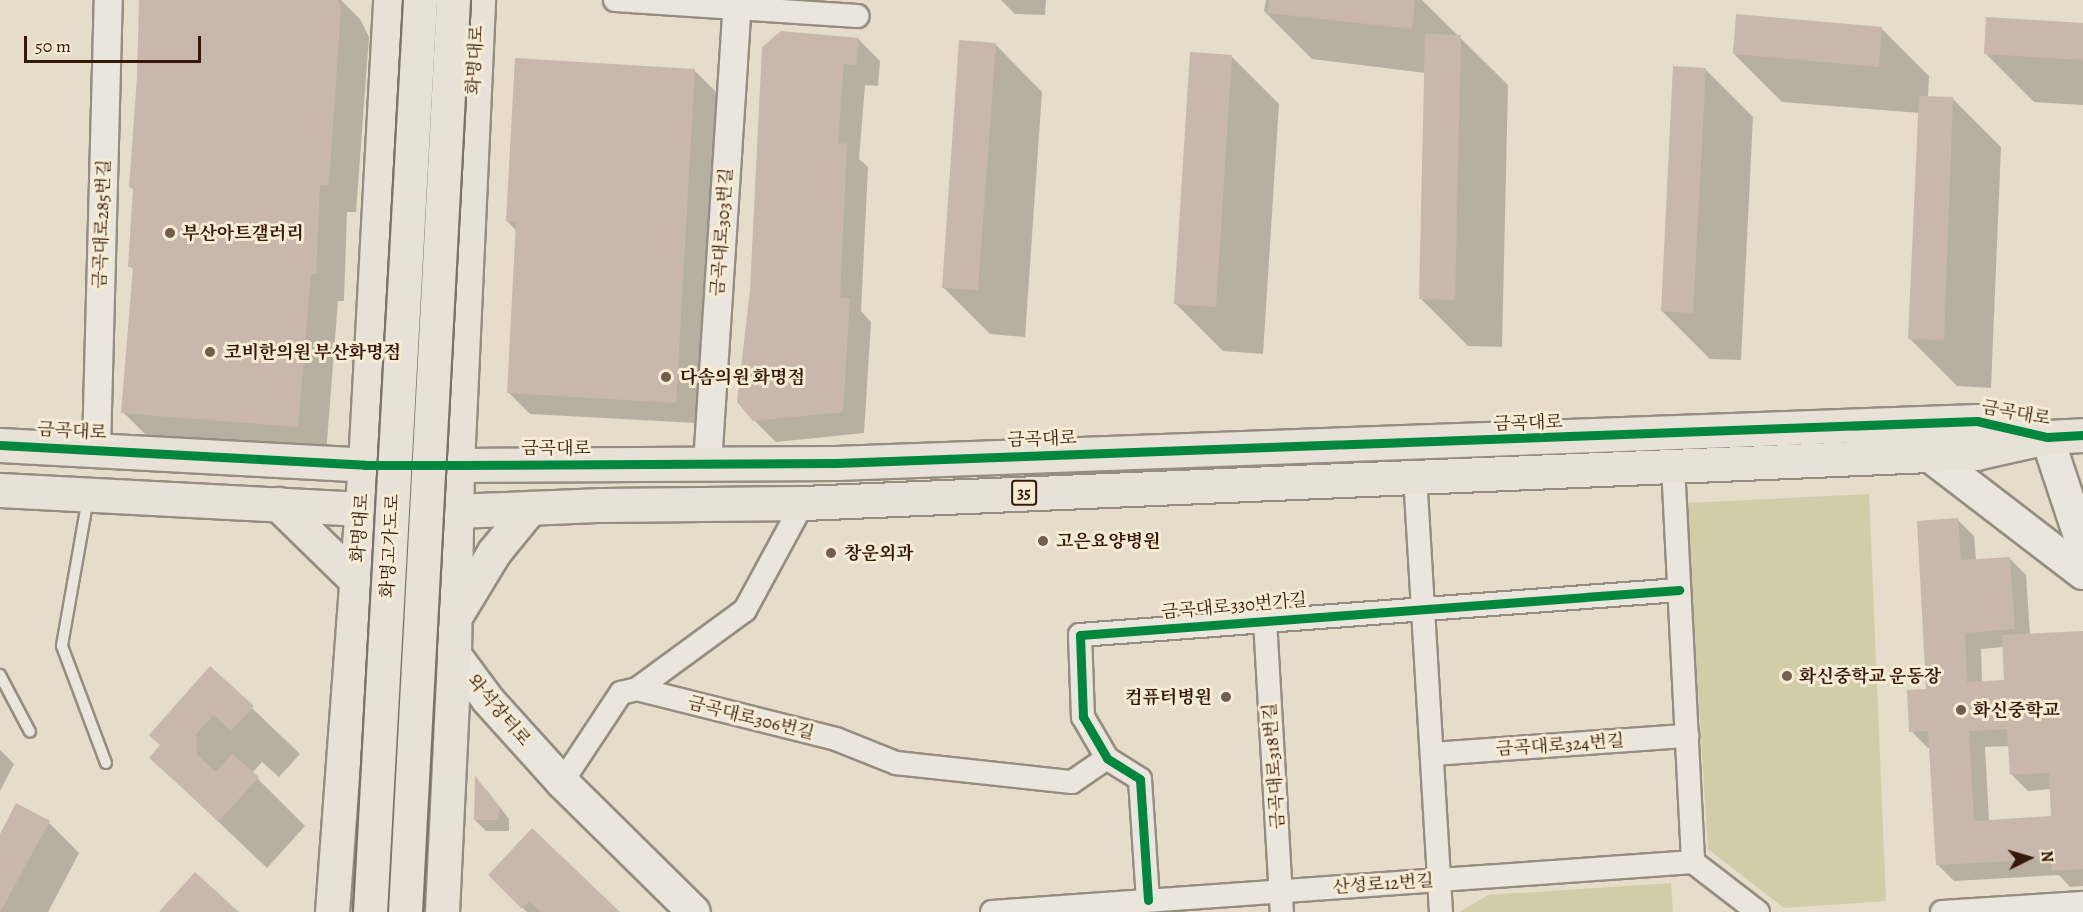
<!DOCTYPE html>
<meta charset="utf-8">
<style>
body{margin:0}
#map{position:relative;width:2083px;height:912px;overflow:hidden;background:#e5dcca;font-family:Alegreya,"Noto Serif KR",serif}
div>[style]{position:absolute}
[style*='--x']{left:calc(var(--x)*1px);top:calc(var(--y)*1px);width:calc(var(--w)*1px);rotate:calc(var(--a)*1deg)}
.green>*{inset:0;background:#d1cda9}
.shadow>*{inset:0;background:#0003}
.building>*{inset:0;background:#c9b7ac}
.roads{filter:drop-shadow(2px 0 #968d81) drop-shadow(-2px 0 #968d81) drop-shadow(0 2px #968d81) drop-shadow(0 -2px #968d81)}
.service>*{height:10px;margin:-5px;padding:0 5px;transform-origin:5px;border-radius:5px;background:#eae5dd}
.minor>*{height:22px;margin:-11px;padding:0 11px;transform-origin:11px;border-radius:11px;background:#eae5dd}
.tertiary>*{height:27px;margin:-13.5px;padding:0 13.5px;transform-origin:13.5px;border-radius:13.5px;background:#eae5dd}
.secondary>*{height:32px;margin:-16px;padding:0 16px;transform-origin:16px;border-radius:16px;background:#eae5dd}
.primary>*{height:33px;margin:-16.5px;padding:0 16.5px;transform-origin:16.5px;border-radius:16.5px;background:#e7e1d7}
.bridges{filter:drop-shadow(2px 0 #7c7268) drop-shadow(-2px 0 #7c7268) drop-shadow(0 2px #7c7268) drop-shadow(0 -2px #7c7268)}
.trunk-bridge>*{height:33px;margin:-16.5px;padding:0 16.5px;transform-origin:16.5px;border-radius:16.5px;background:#e7e1d7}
.cycleway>*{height:9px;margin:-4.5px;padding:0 4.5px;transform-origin:4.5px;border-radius:4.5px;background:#00873e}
.dots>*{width:16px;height:16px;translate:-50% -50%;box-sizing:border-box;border:3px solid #f6ebd5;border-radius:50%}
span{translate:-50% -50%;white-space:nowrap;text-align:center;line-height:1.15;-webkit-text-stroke:6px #f6ebd5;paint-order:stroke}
.shield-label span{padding:2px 4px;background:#f6ebd5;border:2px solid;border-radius:4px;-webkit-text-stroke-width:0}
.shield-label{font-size:16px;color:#351808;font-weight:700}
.street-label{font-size:18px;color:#351808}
.poi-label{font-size:18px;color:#351808;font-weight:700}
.left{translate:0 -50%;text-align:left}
.right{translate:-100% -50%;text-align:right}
.north{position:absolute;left:1999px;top:828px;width:60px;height:60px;-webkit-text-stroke:4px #f6ebd5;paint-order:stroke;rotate:85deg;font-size:16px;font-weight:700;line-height:24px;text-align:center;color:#351808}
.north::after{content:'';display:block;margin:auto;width:21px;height:27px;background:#351808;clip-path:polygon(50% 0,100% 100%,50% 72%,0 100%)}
.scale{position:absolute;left:24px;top:36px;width:177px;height:27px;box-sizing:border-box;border:3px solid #351808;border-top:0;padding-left:8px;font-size:18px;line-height:21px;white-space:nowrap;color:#351808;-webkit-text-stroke:4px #f6ebd5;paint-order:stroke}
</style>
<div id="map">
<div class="green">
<i style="clip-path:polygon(1869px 494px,1886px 901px,1784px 908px,1708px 849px,1686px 503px)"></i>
<i style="clip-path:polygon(1671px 883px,1673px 912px,1460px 912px,1488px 895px)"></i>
</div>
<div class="shadow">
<i style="clip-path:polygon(140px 0,341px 0,360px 19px,369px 37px,356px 212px,347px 212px,344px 301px,338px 301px,326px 454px,151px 440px,123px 412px,135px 271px,130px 266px,135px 191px,130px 187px,138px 77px)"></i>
<i style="clip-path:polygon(1001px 0,1046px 0,1045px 15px,1015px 14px)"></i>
<i style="clip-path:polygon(1266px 0,1422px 0,1508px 85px,1502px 347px,1468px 346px,1420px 298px,1426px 73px,1312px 59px,1264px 11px)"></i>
<i style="clip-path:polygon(2083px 25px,2083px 105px,2034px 102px,1986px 54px)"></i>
<i style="clip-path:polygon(1881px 28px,1929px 76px,1928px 98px,1953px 99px,2001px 147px,1991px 388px,1957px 386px,1909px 338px,1920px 113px,1782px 102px,1734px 54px)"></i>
<i style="clip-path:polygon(858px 39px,880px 61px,878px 86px,865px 85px,859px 159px,868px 167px,861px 311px,871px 322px,864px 433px,776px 442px,754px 420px,751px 290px,764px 48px)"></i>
<i style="clip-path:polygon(995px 44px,1042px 92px,1025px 337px,990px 334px,943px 287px)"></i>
<i style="clip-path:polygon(1232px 57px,1279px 104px,1263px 354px,1223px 351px,1176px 304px)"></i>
<i style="clip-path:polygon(1705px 69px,1753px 117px,1741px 360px,1710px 359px,1662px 311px)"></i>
<i style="clip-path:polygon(694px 70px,716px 92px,697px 423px,530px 414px,508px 392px,517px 231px,507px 221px)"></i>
<i style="clip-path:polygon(evenodd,1958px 520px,1974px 536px,1976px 561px,2009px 558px,2026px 575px,2030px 635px,2083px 632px,2083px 886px,2070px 887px,2059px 875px,1954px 881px,1937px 864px,1931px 747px,1928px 748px,1911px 731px,1928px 691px,1958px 520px,2004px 647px,2006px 681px,1982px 682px,1981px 649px,2004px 647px,1958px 520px,2010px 746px,2011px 774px,2028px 791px,2051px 789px,2053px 817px,1989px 821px,1985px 747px,2010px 746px)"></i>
<i style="clip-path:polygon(210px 668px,300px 754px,279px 777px,262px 762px,252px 773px,305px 826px,267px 868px,151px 758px,162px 746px)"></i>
<i style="clip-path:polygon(0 750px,14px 764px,0 791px)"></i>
<i style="clip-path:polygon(486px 789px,509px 819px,509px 831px,486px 831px,475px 820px)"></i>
<i style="clip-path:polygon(17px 805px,49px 823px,79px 853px,48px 912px,0 912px,0 838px)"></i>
<i style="clip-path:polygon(506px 892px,618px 912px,527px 912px)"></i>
</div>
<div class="building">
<i style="clip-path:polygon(139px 0,337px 0,341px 8px,329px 185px,320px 185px,316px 274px,311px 274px,298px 427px,121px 413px,133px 267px,128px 267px,133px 188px,129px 187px,137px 77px)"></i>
<i style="clip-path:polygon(1269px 0,1415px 0,1412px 29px,1268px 13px)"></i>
<i style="clip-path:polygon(1736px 14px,1882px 27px,1879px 67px,1733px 54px)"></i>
<i style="clip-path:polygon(1986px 17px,2083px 23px,2083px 60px,1984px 54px)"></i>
<i style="clip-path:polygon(781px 31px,859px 38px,856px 65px,844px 64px,838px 143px,847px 144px,840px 298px,850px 298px,843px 412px,753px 421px,737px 402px,750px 290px,762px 47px)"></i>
<i style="clip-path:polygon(1425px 34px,1461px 35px,1455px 300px,1419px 299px)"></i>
<i style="clip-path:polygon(959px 40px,996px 43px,978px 290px,942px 288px)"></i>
<i style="clip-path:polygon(1190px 52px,1232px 55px,1216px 307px,1174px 304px)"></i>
<i style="clip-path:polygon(515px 58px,695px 69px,676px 403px,507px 393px,516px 222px,506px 221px)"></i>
<i style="clip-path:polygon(1673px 66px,1706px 68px,1693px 313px,1661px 311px)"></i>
<i style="clip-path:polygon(1919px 96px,1953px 97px,1944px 340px,1908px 339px)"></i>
<i style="clip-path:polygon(evenodd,1958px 518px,1961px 560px,2010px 557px,2015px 629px,1965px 633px,1967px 682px,2004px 680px,2002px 635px,2083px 631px,2083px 869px,2052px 871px,2051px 859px,1936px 865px,1928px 731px,1909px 732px,1907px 690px,1926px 689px,1917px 521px,1958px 518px,2007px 729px,2010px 775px,2049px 773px,2051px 816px,1974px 821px,1969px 731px,2007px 729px)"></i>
<i style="clip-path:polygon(210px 666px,254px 706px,231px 731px,214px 715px,196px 734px,197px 755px,216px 772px,232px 754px,259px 777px,219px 821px,149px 758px,160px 745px,149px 735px)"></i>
<i style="clip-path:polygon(475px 776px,499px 806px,498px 820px,474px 820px)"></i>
<i style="clip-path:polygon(16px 803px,50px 821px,0 912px,0 834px)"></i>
<i style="clip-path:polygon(532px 828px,620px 912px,541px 912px,529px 901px,522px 909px,488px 875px)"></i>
<i style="clip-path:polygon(195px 872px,239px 912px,159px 912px)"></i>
</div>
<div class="roads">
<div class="service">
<i style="--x:88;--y:498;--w:150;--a:100"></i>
<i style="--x:62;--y:646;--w:125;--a:69.4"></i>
<i style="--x:0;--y:675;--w:64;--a:62.2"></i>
</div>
<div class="minor">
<i style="--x:615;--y:0;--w:243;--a:3.8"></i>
<i style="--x:1673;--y:465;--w:398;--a:87.1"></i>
<i style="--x:1415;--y:475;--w:438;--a:86.6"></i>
<i style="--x:803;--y:503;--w:122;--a:118.5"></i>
<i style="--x:745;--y:610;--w:134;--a:143.8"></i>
<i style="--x:637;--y:689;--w:205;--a:14.1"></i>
<i style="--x:836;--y:739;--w:65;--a:21.8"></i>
<i style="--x:896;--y:763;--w:177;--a:6.2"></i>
<i style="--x:1072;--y:782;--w:42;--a:-34.4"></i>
<i style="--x:1265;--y:620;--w:292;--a:86.7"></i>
<i style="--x:1433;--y:754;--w:255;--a:-4.1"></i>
<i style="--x:562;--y:782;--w:107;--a:-56.5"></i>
<i style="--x:621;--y:693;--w:16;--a:-14"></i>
<i style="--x:1148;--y:900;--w:121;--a:-93.8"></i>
<i style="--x:1140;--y:779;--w:39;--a:-148"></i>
<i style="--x:1107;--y:758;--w:48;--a:-120.3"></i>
<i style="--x:1083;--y:717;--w:82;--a:-92.1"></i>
<i style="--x:1080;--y:635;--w:601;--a:-4.3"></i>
<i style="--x:992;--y:912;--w:703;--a:-4.08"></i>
<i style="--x:1693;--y:862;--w:82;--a:37.6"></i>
<i style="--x:1942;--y:912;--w:141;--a:-3.7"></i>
</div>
<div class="tertiary">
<i style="--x:96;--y:448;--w:448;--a:-88.5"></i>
<i style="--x:707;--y:464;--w:465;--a:-86.3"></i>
</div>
<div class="secondary">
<i style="--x:2047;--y:437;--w:114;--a:71.6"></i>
<i style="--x:1929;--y:455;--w:194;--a:37.5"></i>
<i style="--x:388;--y:514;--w:155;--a:64.8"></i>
<i style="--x:454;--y:654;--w:57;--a:53.5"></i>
<i style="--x:488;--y:700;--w:110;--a:47.9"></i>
<i style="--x:562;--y:782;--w:185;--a:44.6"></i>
</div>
<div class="primary">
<i style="--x:0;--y:445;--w:366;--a:3.1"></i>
<i style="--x:365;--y:465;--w:92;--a:0"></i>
<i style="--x:457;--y:465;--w:379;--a:-0.3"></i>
<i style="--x:836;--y:463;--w:1142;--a:-2.11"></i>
<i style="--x:1977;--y:421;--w:64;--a:13.6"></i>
<i style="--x:0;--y:490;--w:387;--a:3"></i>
<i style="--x:386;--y:510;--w:70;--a:0.8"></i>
<i style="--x:456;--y:511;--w:146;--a:-2.4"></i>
<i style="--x:602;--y:505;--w:201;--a:-0.6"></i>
<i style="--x:803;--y:503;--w:1174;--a:-2.44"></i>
<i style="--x:1976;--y:453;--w:73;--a:-12.7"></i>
<i style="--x:2047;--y:437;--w:36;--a:-3"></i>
<i style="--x:278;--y:504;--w:109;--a:44.3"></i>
<i style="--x:456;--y:615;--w:74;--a:-58.9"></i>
<i style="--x:494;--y:552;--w:57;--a:-50.7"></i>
<i style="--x:332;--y:912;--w:448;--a:-85.8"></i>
<i style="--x:365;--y:465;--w:466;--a:-86.9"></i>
<i style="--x:442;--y:912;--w:258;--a:-87.3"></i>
<i style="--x:454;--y:654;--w:189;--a:-89.1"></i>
<i style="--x:457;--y:465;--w:465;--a:-87.4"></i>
</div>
</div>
<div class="bridges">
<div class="trunk-bridge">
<i style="--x:370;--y:912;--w:913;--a:-86.86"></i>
<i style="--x:405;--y:912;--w:913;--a:-86.99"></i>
</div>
</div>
<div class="cycleway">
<i style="--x:0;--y:445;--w:366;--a:3.1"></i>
<i style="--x:365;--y:465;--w:92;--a:0"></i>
<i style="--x:457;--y:465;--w:379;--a:-0.3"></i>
<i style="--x:836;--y:463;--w:1142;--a:-2.11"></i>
<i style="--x:1977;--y:421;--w:72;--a:12.9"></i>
<i style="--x:2047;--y:437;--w:36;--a:-3"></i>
<i style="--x:1148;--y:900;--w:121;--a:-93.8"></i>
<i style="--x:1140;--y:779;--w:39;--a:-148"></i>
<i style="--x:1107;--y:758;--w:48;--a:-120.3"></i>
<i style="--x:1083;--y:717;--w:82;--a:-92.1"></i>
<i style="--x:1080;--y:635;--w:601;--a:-4.3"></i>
</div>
<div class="dots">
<i style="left:170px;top:233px;background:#735d4c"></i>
<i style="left:210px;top:352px;background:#735d4c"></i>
<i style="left:666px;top:377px;background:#735d4c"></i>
<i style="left:1043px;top:541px;background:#735d4c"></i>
<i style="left:831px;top:553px;background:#735d4c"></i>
<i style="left:1787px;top:676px;background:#735d4c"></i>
<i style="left:1226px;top:697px;background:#735d4c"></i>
<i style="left:1961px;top:710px;background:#735d4c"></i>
</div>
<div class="shield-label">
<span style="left:1024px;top:493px">35</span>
</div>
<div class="street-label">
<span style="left:475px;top:60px;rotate:-87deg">화명대로</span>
<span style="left:102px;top:224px;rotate:-88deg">금곡대로285번길</span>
<span style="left:722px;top:232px;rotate:-86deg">금곡대로303번길</span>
<span style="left:2016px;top:413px;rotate:10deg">금곡대로</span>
<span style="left:1528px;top:423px;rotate:-2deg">금곡대로</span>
<span style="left:72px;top:431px;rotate:3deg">금곡대로</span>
<span style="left:1042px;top:439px;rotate:-2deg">금곡대로</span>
<span style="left:556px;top:448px">금곡대로</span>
<span style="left:360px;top:528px;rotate:-86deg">화명대로</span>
<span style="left:390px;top:546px;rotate:-87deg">화명고가도로</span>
<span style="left:1234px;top:606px;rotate:-5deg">금곡대로330번가길</span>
<span style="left:499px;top:710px;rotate:50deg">와석장터로</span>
<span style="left:751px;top:718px;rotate:14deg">금곡대로306번길</span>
<span style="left:1560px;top:745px;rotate:-4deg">금곡대로324번길</span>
<span style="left:1274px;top:766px;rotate:-94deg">금곡대로318번길</span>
<span style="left:1383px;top:884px;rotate:-4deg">산성로12번길</span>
</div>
<div class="poi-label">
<span class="left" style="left:182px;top:233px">부산아트갤러리</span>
<span class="left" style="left:224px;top:352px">코비한의원 부산화명점</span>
<span class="left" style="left:680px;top:377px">다솜의원 화명점</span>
<span class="left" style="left:1056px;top:541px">고은요양병원</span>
<span class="left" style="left:844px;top:553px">창운외과</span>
<span class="left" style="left:1799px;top:676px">화신중학교 운동장</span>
<span class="right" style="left:1212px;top:697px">컴퓨터병원</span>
<span class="left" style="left:1973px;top:710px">화신중학교</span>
</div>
<div class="north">N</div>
<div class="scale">50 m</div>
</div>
